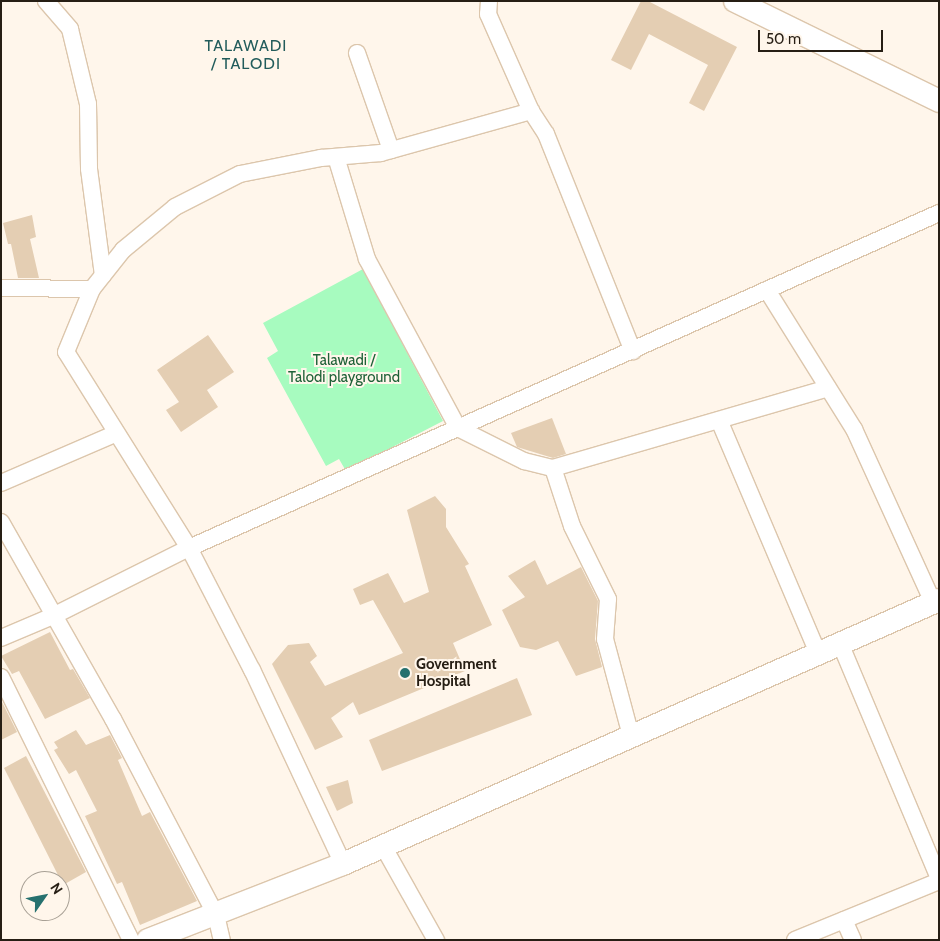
<!DOCTYPE html>
<style>
body{margin:0}
#map{position:relative;width:940px;height:941px;overflow:hidden;background:#fff6eb;font-family:Cabin,sans-serif}
div>[style]{position:absolute}
[style*='--x']{left:calc(var(--x)*1px);top:calc(var(--y)*1px);width:calc(var(--w)*1px);rotate:calc(var(--a)*1deg)}
.green>*{inset:0;background:#a7fbbf}
.building>*{inset:0;background:#e4ceb3}
.roads{filter:drop-shadow(1px 0 #dcc6ac) drop-shadow(-1px 0 #dcc6ac) drop-shadow(0 1px #dcc6ac) drop-shadow(0 -1px #dcc6ac)}
.street>*{height:16px;margin:-8px;padding:0 8px;transform-origin:8px;border-radius:8px;background:#fff}
.secondary>*{height:22px;margin:-11px;padding:0 11px;transform-origin:11px;border-radius:11px;background:#fff}
.dots>*{width:14px;height:14px;translate:-50% -50%;box-sizing:border-box;border:2px solid #fff6eb;border-radius:50%}
span{translate:-50% -50%;white-space:nowrap;text-align:center;line-height:1.15;-webkit-text-stroke:4px #fff6eb;paint-order:stroke}
.park-label{font-size:15px;color:#1e6137}
.poi-label{font-size:15px;color:#261e14;font-weight:700}
.left{translate:0 -50%;text-align:left}
.neighbourhood-label{font-size:16px;color:#225c5b;letter-spacing:1px}
.frame{position:absolute;inset:0;border:2px solid #261e14;pointer-events:none}
.north{position:absolute;left:20px;top:871px;width:50px;height:50px;box-sizing:border-box;background:#fff6eb;border:1px solid #a8a095;border-radius:50%;rotate:57deg;font-size:14px;font-weight:700;line-height:20px;text-align:center;color:#261e14}
.north::after{content:'';display:block;margin:auto;width:18px;height:22px;background:#26716f;clip-path:polygon(50% 0,100% 100%,50% 72%,0 100%)}
.scale{position:absolute;left:758px;top:30px;width:125px;height:22px;box-sizing:border-box;border:2px solid #261e14;border-top:0;padding-left:6px;font-size:15px;line-height:18px;white-space:nowrap;color:#261e14;-webkit-text-stroke:4px #fff6eb;paint-order:stroke}
</style>
<div id="map">
<div class="green">
<i style="clip-path:polygon(363px 269px,443px 421px,346px 471px,339px 459px,326px 466px,267px 358px,278px 351px,263px 323px)"></i>
</div>
<div class="building">
<i style="clip-path:polygon(641px 1px,648px 1px,737px 47px,704px 111px,689px 103px,708px 65px,649px 34px,631px 70px,611px 60px)"></i>
<i style="clip-path:polygon(32px 215px,36px 237px,30px 239px,39px 278px,18px 278px,11px 244px,8px 244px,3px 223px)"></i>
<i style="clip-path:polygon(208px 335px,234px 372px,207px 390px,218px 407px,181px 432px,166px 410px,179px 402px,157px 370px)"></i>
<i style="clip-path:polygon(552px 418px,566px 454px,553px 458px,517px 447px,511px 433px)"></i>
<i style="clip-path:polygon(435px 496px,446px 509px,446px 527px,469px 564px,465px 566px,492px 625px,453px 643px,465px 671px,359px 715px,353px 702px,331px 718px,343px 737px,315px 750px,272px 664px,288px 645px,309px 643px,317px 656px,310px 662px,325px 686px,403px 653px,373px 600px,360px 605px,353px 589px,388px 573px,404px 603px,429px 592px,407px 510px)"></i>
<i style="clip-path:polygon(535px 560px,547px 585px,581px 567px,598px 601px,595px 639px,602px 667px,576px 676px,558px 641px,536px 650px,520px 647px,502px 610px,525px 597px,508px 576px)"></i>
<i style="clip-path:polygon(50px 632px,70px 670px,73px 669px,90px 698px,45px 719px,19px 671px,12px 674px,1px 656px)"></i>
<i style="clip-path:polygon(517px 678px,532px 715px,382px 771px,369px 740px)"></i>
<i style="clip-path:polygon(1px 700px,17px 732px,1px 740px)"></i>
<i style="clip-path:polygon(76px 730px,86px 745px,110px 735px,122px 758px,118px 760px,142px 816px,150px 812px,197px 901px,140px 925px,122px 882px,117px 884px,85px 816px,97px 811px,76px 770px,69px 774px,54px 750px,58px 748px,54px 742px)"></i>
<i style="clip-path:polygon(26px 756px,86px 872px,63px 885px,4px 768px)"></i>
<i style="clip-path:polygon(348px 780px,353px 803px,337px 811px,326px 787px)"></i>
</div>
<div class="roads">
<div class="street">
<i style="--x:46;--y:1;--w:37;--a:49"></i>
<i style="--x:70;--y:29;--w:77;--a:76.5"></i>
<i style="--x:88;--y:104;--w:65;--a:89.1"></i>
<i style="--x:89;--y:169;--w:107;--a:82.5"></i>
<i style="--x:489;--y:1;--w:13;--a:94"></i>
<i style="--x:488;--y:14;--w:106;--a:66.1"></i>
<i style="--x:531;--y:111;--w:27;--a:57"></i>
<i style="--x:546;--y:134;--w:234;--a:68.2"></i>
<i style="--x:357;--y:53;--w:103;--a:70.7"></i>
<i style="--x:336;--y:157;--w:107;--a:73.1"></i>
<i style="--x:367;--y:259;--w:192;--a:61.7"></i>
<i style="--x:458;--y:428;--w:74;--a:26.6"></i>
<i style="--x:524;--y:461;--w:30;--a:14"></i>
<i style="--x:1;--y:288;--w:91;--a:0.6"></i>
<i style="--x:767;--y:290;--w:164;--a:58"></i>
<i style="--x:854;--y:429;--w:190;--a:65.5"></i>
<i style="--x:719;--y:420;--w:253;--a:67"></i>
<i style="--x:1;--y:483;--w:124;--a:-23.3"></i>
<i style="--x:1;--y:522;--w:227;--a:60.4"></i>
<i style="--x:113;--y:719;--w:221;--a:62.3"></i>
<i style="--x:216;--y:915;--w:26;--a:77"></i>
<i style="--x:1;--y:638;--w:56;--a:-22.9"></i>
<i style="--x:53;--y:616;--w:152;--a:-26.6"></i>
<i style="--x:189;--y:548;--w:821;--a:-24.07"></i>
<i style="--x:840;--y:643;--w:256;--a:67.2"></i>
<i style="--x:1;--y:677;--w:293;--a:63.7"></i>
<i style="--x:631;--y:736;--w:100;--a:-105"></i>
<i style="--x:605;--y:639;--w:40;--a:-85.7"></i>
<i style="--x:608;--y:599;--w:81;--a:-116.3"></i>
<i style="--x:572;--y:526;--w:61;--a:-108.1"></i>
<i style="--x:553;--y:468;--w:286;--a:-16.2"></i>
<i style="--x:383;--y:846;--w:108;--a:60.6"></i>
<i style="--x:343;--y:864;--w:214;--a:-115.1"></i>
<i style="--x:252;--y:670;--w:137;--a:-117.3"></i>
<i style="--x:189;--y:548;--w:231;--a:-122.1"></i>
<i style="--x:66;--y:352;--w:68;--a:-67.6"></i>
<i style="--x:92;--y:289;--w:50;--a:-51.5"></i>
<i style="--x:123;--y:250;--w:67;--a:-39.6"></i>
<i style="--x:175;--y:207;--w:73;--a:-26.9"></i>
<i style="--x:240;--y:174;--w:83;--a:-11.2"></i>
<i style="--x:321;--y:158;--w:60;--a:-4.8"></i>
<i style="--x:381;--y:153;--w:156;--a:-15.6"></i>
<i style="--x:844;--y:920;--w:22;--a:66"></i>
<i style="--x:795;--y:940;--w:156;--a:-22.3"></i>
</div>
<div class="secondary">
<i style="--x:735;--y:1;--w:227;--a:26.1"></i>
<i style="--x:148;--y:940;--w:209;--a:-21.3"></i>
<i style="--x:343;--y:864;--w:652;--a:-23.89"></i>
</div>
</div>
<div class="dots">
<i style="left:405px;top:673px;background:#26716f"></i>
</div>
<div class="park-label">
<span style="left:344px;top:369px">Talawadi /<br>Talodi playground</span>
</div>
<div class="poi-label">
<span class="left" style="left:416px;top:673px">Government<br>Hospital</span>
</div>
<div class="neighbourhood-label">
<span style="left:246px;top:55px">TALAWADI<br>/ TALODI</span>
</div>
<div class="frame"></div>
<div class="north">N</div>
<div class="scale">50 m</div>
</div>
